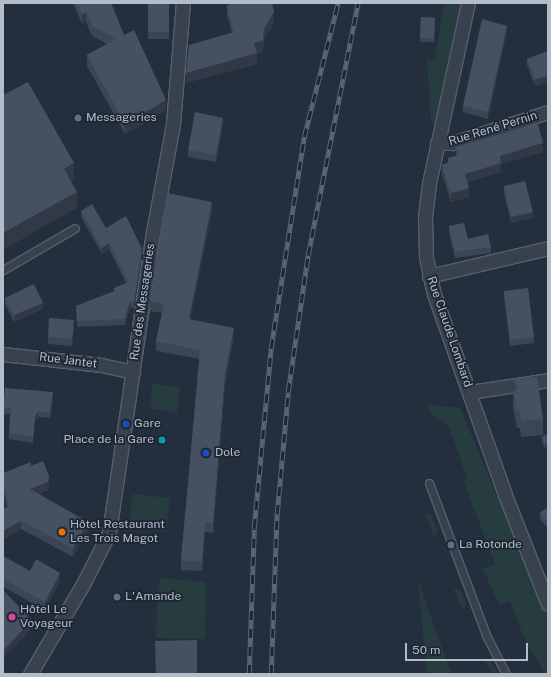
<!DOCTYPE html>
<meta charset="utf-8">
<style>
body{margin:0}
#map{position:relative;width:551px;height:677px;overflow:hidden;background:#242f3e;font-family:"Public Sans",sans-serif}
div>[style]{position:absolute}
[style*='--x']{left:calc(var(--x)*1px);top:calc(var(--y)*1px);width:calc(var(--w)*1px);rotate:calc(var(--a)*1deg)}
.green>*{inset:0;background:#263c3f}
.roads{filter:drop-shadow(1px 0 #565f6c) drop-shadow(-1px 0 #565f6c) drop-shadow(0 1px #565f6c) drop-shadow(0 -1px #565f6c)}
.lane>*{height:7px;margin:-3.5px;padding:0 3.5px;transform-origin:3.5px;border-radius:3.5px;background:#38414e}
.street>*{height:13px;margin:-6.5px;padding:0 6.5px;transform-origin:6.5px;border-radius:6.5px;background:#38414e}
.rail>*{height:4.5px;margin-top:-2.25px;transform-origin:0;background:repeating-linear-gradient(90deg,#1d2633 0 9px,#5a6575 0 18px);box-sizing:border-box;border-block:1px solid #5a6575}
.wall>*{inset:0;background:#3b4654}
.shaded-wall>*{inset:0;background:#303945}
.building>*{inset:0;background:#455162}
.dots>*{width:11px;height:11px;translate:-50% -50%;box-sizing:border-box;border:2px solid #1d2633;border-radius:50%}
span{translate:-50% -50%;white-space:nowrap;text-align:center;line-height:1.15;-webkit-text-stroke:3.5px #1d2633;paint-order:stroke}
.poi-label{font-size:12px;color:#b4bcc9}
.left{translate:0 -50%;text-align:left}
.right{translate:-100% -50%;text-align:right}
.street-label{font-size:12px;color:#b4bcc9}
.frame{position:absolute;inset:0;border:4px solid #b4bcc9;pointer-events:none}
.scale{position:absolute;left:405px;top:643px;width:123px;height:18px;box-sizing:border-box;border:2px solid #b4bcc9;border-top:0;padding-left:5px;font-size:12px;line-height:14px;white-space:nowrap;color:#b4bcc9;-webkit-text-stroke:3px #1d2633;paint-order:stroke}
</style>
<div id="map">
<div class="green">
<i style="clip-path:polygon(444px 3px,461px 3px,435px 123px,431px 121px,427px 59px,435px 61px)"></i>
<i style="clip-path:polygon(152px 384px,180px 387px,177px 412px,150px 409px)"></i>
<i style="clip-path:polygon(426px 404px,460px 408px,548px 617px,548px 674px,545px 674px,524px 638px,510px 601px,499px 605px,488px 580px,483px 569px,495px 564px,463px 480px,467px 478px,449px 427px,431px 414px)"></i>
<i style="clip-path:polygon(133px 494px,170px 498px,166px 532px,129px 528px)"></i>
<i style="clip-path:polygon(430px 513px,438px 531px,434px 537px,426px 514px)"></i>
<i style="clip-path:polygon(160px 578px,206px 582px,205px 639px,156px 638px,157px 602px)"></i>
<i style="clip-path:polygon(418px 579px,435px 629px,452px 674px,427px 674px)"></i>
<i style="clip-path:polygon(453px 588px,460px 590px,466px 604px,463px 609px)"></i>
<i style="clip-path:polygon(485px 660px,490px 661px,498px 674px,492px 674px)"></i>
</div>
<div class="roads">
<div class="lane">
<i style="--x:3;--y:270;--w:83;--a:-30.3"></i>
<i style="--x:429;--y:483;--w:165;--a:69.4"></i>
<i style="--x:487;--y:637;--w:42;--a:62.8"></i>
</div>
<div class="street">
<i style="--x:468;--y:3;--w:185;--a:102.2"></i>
<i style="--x:429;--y:184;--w:32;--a:97"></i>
<i style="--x:425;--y:216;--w:41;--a:88.6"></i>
<i style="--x:426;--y:257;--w:38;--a:78"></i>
<i style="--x:434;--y:294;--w:213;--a:70.5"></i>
<i style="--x:505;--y:495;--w:117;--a:68.5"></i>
<i style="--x:437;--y:143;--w:16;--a:0"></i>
<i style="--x:453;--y:143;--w:100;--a:-18.1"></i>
<i style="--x:429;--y:276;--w:122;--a:-13.2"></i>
<i style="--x:3;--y:354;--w:99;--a:6.4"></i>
<i style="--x:101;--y:365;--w:33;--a:12"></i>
<i style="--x:470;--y:392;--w:79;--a:-8.7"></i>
<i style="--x:30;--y:674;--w:104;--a:-59.5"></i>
<i style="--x:83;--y:584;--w:57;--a:-63"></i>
<i style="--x:109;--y:533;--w:304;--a:-81.7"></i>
<i style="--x:153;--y:232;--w:110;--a:-79.5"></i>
<i style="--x:173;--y:124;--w:121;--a:-85.3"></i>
</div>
</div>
<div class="rail">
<i style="--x:249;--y:674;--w:146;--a:-88"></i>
<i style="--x:254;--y:528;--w:181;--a:-84.6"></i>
<i style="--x:271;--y:348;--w:214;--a:-81.1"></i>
<i style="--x:304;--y:137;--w:138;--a:-75.8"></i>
<i style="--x:271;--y:674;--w:160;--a:-87.9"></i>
<i style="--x:277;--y:514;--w:122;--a:-84.8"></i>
<i style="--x:288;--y:392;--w:138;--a:-81.7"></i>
<i style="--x:308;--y:255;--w:257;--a:-78.8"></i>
</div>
<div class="wall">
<i style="clip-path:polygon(73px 3px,111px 3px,124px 35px,166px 110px,125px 134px,87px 66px,87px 55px,107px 44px,92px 36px,86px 22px,82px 24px)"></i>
<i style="clip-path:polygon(148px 3px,169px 3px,169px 39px,148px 39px)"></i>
<i style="clip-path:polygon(227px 5px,274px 23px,264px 40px,263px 52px,257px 53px,257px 64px,186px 83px,232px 33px,227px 16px)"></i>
<i style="clip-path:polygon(421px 17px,435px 18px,434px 42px,420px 42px)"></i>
<i style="clip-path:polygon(507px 32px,488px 119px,463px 112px,463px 106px)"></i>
<i style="clip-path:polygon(548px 51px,548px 82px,535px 86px,527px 65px,527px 59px)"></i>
<i style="clip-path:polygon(223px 124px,216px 162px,188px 157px,188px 150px)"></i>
<i style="clip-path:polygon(456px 147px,543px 152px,501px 164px,501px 172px,467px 182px,469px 197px,451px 202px,442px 174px,442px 165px,448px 163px,448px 158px,456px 156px)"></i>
<i style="clip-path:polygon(504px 186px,533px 218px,511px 223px,504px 193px)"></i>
<i style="clip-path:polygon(81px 211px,106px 228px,142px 255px,134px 308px,130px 307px,125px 325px,77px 327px,76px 306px,114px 291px,114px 288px,126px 283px,109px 249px,102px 254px,81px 217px)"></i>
<i style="clip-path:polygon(212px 212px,190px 319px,234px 338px,225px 384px,213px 533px,205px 532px,202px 571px,181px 570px,181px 560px,200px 359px,156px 351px,156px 341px,162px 313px,150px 311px,150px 301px)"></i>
<i style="clip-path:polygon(449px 226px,468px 239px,491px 247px,491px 253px,455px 258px,449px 233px)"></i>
<i style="clip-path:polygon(504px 291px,534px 337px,534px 343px,510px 346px,504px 297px)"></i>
<i style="clip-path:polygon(5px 298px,43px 309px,14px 322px,5px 304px)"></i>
<i style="clip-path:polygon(74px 327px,72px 346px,48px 344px,48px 337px)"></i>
<i style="clip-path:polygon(515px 379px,543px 419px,543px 435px,521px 437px,520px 428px,517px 428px,513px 408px,513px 391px,515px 391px)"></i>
<i style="clip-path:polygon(53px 398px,50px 418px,38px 417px,35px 422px,33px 443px,9px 439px,10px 414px,3px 414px,3px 407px)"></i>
<i style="clip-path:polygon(548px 434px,545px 449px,542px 442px,542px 437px)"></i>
<i style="clip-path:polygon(31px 466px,49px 484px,48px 490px,39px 494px,88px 530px,73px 557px,21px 529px,7px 507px,3px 491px,3px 473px)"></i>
<i style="clip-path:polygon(548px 507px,548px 529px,540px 519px,540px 513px)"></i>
<i style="clip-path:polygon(3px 556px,30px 571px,60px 581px,45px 610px,3px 587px)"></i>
</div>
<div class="shaded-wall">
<i style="clip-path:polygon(86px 12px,86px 22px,82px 24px,82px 14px)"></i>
<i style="clip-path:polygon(274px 12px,274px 23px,264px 40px,263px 52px,257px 53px,257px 64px,186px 83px,186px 73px,254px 43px)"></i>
<i style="clip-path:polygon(507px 26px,507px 32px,488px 119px,488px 112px)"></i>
<i style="clip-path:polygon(548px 76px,548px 82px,535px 86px,535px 79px)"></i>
<i style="clip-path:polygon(166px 100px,166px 110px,125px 134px,125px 124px)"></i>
<i style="clip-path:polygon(223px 118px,223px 124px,216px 162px,216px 155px)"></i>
<i style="clip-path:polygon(543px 143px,543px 152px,501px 164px,501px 172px,465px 183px,465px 174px,500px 156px)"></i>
<i style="clip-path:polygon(74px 163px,74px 180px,64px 185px,64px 169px)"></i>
<i style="clip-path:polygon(469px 188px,469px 197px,451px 202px,451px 193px)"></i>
<i style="clip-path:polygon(77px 192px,77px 208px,3px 250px,3px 233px)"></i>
<i style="clip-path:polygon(212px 202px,212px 212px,189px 328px,189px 319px)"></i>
<i style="clip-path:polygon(533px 212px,533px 218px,511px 223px,511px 217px)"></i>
<i style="clip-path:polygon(109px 243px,109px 249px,102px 254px,102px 248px)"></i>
<i style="clip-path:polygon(142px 249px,142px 255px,134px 308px,134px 302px)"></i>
<i style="clip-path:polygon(130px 301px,130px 307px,125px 325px,125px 319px)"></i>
<i style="clip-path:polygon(43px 303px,43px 309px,14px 322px,14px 315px)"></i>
<i style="clip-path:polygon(74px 320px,74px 327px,72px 346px,72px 339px)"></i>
<i style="clip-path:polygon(234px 328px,234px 338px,225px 384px,213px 533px,213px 523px,225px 374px)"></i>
<i style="clip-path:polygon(53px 392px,53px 398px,50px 418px,50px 412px)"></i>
<i style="clip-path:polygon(38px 411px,38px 417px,35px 422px,33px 443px,35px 416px)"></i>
<i style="clip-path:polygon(548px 443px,548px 448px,545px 449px,545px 444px)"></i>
<i style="clip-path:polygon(49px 476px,48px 490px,30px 498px,30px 489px)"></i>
<i style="clip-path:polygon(21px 521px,21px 529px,3px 540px,3px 531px)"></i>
<i style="clip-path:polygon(88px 522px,88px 530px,73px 557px,73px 548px)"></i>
<i style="clip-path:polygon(205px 522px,205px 532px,202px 571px,202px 562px)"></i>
<i style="clip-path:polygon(60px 573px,60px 581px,45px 610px,45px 602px)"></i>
<i style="clip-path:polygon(32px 620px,32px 628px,3px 659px,3px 651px)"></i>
</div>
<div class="building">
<i style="clip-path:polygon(77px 3px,111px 3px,124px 35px,134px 30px,166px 100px,125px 124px,87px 55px,116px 39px,92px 26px,86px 12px,82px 14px)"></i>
<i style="clip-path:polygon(148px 3px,169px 3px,169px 32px,148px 32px)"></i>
<i style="clip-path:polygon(234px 3px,272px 3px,274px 12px,264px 29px,263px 41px,254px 43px,257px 53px,186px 73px,189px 45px,234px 32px,227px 5px)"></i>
<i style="clip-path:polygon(421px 17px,435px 18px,434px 39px,420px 38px)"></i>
<i style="clip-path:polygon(482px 19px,507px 26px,488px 112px,463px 106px)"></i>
<i style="clip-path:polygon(548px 51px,548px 76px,535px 79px,527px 59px)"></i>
<i style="clip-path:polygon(28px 82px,74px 163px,64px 169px,77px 192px,3px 233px,3px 95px)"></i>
<i style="clip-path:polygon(195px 112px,223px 118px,216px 155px,188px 150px)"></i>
<i style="clip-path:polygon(538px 124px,543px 143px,500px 156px,501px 163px,465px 174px,469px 188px,451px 193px,442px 165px,449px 162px,448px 158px,459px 155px,456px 147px)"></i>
<i style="clip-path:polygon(525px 181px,533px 212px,511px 217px,504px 186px)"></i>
<i style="clip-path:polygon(167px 193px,212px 202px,189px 319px,234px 328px,225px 374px,213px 523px,205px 522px,202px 562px,181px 560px,200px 350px,156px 341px,164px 304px,150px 301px)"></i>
<i style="clip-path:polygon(92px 204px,106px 228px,126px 216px,142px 249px,134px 302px,130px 301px,125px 319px,77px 321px,76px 306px,115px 291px,114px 288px,129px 282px,109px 243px,102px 248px,81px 211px)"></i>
<i style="clip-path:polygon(464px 223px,468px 239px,488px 234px,491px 247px,455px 252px,449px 226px)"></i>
<i style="clip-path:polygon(34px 284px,43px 303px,14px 315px,5px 298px)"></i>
<i style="clip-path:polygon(528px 288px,534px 337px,510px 340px,504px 291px)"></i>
<i style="clip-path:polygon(49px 318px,74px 320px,72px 339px,48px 337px)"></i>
<i style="clip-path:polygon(537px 377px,543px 419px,521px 421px,520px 411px,517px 411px,513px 391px,517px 390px,515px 379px)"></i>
<i style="clip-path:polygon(5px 388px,53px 392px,50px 412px,38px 411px,35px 416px,33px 437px,9px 433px,11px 408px,3px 408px)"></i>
<i style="clip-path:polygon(548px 434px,548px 443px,545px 444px,542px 437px)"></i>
<i style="clip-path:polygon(43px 461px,49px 476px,48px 482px,30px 489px,88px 522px,73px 548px,21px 521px,3px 531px,3px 509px,9px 506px,3px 483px,3px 473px,31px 462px,31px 466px)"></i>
<i style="clip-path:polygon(548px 507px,548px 523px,540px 513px)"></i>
<i style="clip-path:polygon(3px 556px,30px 571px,36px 559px,60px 573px,45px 602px,3px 579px)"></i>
<i style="clip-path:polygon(3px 590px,32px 620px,3px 651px)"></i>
<i style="clip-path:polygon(197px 640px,197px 674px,156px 674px,155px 641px)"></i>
</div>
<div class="dots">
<i style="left:78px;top:118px;background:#5c6f8a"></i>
<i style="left:126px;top:424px;background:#1a4fb4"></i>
<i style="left:162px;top:440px;background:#0f9aa8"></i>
<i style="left:206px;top:453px;background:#1a4fb4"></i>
<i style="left:62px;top:532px;background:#e8710a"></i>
<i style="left:451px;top:545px;background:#5c6f8a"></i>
<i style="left:117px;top:597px;background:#5c6f8a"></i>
<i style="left:12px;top:617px;background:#d1479c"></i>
</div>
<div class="poi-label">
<span class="left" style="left:86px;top:118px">Messageries</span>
<span class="left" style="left:134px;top:424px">Gare</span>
<span class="right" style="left:154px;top:440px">Place de la Gare</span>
<span class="left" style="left:215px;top:453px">Dole</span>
<span class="left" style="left:70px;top:532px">Hôtel Restaurant<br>Les Trois Magot</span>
<span class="left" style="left:459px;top:545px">La Rotonde</span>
<span class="left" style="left:125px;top:597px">L'Amande</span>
<span class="left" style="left:20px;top:617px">Hôtel Le<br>Voyageur</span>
</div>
<div class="street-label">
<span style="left:493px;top:129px;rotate:-17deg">Rue René Pernin</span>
<span style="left:143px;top:302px;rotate:-82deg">Rue des Messageries</span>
<span style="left:449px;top:332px;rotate:71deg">Rue Claude Lombard</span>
<span style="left:68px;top:361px;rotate:7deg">Rue Jantet</span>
</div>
<div class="frame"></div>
<div class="scale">50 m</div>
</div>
